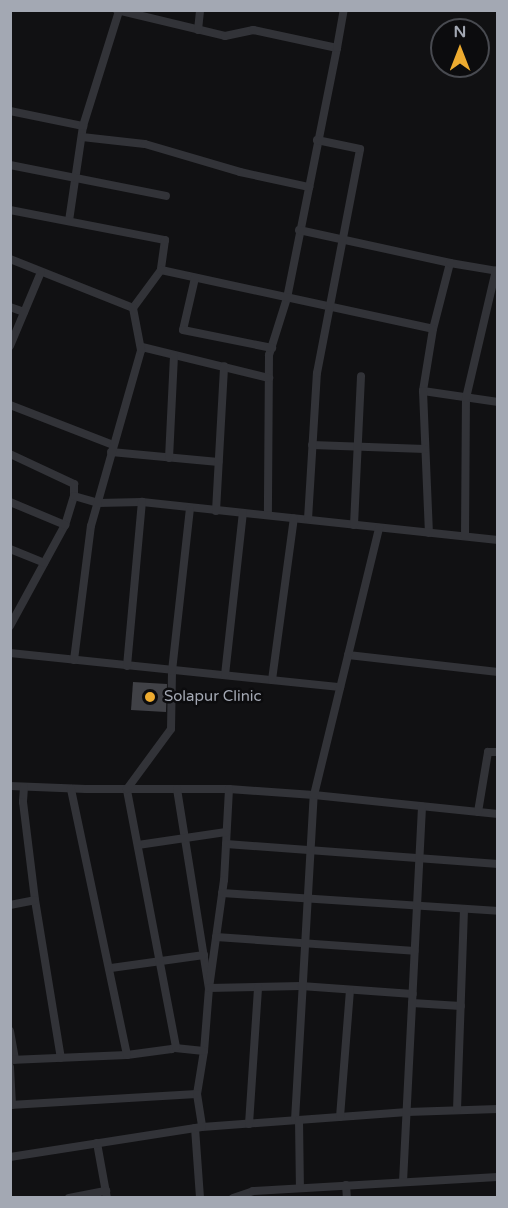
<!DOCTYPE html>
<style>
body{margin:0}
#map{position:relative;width:508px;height:1208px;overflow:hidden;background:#111113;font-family:"Varela Round",sans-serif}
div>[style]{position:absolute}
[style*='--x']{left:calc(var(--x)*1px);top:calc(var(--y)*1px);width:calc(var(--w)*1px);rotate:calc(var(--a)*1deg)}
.building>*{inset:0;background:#404146}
.minor>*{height:8px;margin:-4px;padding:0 4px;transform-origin:4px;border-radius:4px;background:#323338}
.dots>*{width:16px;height:16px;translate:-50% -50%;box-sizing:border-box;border:3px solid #0c0c0e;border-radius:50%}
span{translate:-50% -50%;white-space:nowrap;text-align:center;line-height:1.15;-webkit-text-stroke:5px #0c0c0e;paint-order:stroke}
.poi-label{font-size:15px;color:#a3a8b3}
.left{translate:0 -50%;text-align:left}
.frame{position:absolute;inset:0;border:12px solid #a3a8b3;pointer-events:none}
.north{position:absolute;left:430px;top:18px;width:60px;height:60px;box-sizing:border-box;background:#0c0c0e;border:2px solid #484a50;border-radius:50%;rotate:0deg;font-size:16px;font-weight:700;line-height:24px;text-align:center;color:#a3a8b3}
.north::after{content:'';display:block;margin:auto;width:21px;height:27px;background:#edab30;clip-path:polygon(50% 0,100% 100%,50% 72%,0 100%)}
</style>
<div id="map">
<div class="building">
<i style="clip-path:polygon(133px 682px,167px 684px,166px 712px,131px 710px)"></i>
</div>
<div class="minor">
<i style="--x:117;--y:10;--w:111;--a:13.5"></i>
<i style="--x:225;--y:36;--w:29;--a:-12"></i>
<i style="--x:253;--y:30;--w:86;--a:12.1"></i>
<i style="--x:337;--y:48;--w:255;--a:101.3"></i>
<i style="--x:287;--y:298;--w:60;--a:107.5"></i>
<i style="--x:269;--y:355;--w:160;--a:90.4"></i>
<i style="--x:198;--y:30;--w:20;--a:-84"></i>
<i style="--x:337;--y:48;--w:39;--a:-80"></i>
<i style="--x:10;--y:111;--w:75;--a:11.6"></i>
<i style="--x:83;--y:126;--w:96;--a:98.4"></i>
<i style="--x:83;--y:126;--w:121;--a:-72.6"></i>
<i style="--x:82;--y:137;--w:63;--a:6.3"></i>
<i style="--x:145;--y:144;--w:99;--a:16.4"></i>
<i style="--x:240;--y:172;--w:71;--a:12.3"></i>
<i style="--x:10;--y:165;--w:159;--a:11.2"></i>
<i style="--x:10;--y:210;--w:158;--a:11"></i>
<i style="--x:165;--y:240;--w:30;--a:98"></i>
<i style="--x:161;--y:270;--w:47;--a:126.4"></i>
<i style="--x:299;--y:230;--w:155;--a:12.3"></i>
<i style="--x:450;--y:263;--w:68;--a:104.4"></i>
<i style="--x:10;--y:259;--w:132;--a:21.7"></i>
<i style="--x:450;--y:263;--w:49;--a:9.5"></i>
<i style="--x:161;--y:270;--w:278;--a:12.2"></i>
<i style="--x:433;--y:329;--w:63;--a:99.2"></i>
<i style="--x:423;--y:391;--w:76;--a:8.3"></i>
<i style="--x:195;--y:278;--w:53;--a:103"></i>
<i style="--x:183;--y:330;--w:91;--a:11.4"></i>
<i style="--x:10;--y:307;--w:15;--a:20"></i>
<i style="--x:10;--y:346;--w:80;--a:-67.3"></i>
<i style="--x:142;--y:347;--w:131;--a:13.7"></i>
<i style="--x:423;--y:391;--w:142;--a:87.6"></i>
<i style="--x:10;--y:405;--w:110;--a:21.2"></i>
<i style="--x:312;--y:445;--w:113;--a:2"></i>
<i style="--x:111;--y:452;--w:108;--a:5.3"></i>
<i style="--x:10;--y:454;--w:71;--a:25.1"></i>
<i style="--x:74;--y:484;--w:12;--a:90"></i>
<i style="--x:74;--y:496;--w:30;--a:107"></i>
<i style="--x:65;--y:525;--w:115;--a:118.6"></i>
<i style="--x:169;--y:458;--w:103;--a:-87.2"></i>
<i style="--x:74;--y:496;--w:25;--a:16"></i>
<i style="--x:98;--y:503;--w:44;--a:-1.3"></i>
<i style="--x:142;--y:502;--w:358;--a:6.1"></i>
<i style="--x:10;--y:502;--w:60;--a:22.7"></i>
<i style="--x:216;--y:511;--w:145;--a:-86.8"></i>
<i style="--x:308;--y:519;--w:146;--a:-86.5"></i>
<i style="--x:317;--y:373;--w:228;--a:-79.1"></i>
<i style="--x:360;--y:149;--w:44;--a:-168.2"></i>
<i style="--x:354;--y:525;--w:149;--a:-87.3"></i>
<i style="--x:465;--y:536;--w:138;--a:-89.6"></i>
<i style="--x:466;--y:398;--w:131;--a:-76.8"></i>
<i style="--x:10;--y:549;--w:37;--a:22"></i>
<i style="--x:10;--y:653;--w:332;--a:5.9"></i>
<i style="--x:348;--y:655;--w:151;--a:6.5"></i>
<i style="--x:74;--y:660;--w:135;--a:-82.8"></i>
<i style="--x:91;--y:526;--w:183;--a:-74.1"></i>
<i style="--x:141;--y:350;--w:43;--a:-100.8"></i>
<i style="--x:127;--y:666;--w:165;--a:-84.8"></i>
<i style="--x:225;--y:675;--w:163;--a:-83.7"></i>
<i style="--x:272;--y:680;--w:163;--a:-82.3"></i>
<i style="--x:10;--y:786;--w:76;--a:2.3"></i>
<i style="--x:86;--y:789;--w:143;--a:0"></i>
<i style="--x:229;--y:789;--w:85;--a:4"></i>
<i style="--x:314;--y:795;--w:185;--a:5.9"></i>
<i style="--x:24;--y:787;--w:15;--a:94"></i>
<i style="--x:23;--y:802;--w:99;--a:83"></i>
<i style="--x:35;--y:900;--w:160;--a:80.7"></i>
<i style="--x:177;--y:789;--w:202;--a:80.9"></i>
<i style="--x:209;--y:988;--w:63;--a:94.5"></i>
<i style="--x:204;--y:1051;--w:44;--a:99.2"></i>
<i style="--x:229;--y:789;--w:91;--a:93.1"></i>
<i style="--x:224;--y:880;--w:109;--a:97.9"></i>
<i style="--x:209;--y:988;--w:92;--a:-1.2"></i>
<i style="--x:301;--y:986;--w:112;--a:4.1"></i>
<i style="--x:478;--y:812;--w:61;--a:-80.5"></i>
<i style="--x:488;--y:752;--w:10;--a:0"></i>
<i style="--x:226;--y:844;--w:273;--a:4.2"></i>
<i style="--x:138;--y:845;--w:89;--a:-8.4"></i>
<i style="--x:222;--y:893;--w:277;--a:3.7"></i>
<i style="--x:10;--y:905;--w:25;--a:-11"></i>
<i style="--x:216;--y:937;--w:199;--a:4"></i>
<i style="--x:111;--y:968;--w:94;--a:-8"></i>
<i style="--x:412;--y:1003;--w:49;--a:3.5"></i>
<i style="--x:10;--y:1031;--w:29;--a:80"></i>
<i style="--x:175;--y:1048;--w:29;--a:6"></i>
<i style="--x:127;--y:1055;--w:45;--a:-7.6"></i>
<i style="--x:172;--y:1049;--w:4;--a:-27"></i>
<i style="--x:176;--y:1047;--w:263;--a:-100.8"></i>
<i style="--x:127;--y:789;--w:74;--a:-53.7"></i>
<i style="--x:171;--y:729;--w:58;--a:-89"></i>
<i style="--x:172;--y:671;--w:163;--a:-83.7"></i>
<i style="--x:10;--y:1060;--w:117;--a:-2.4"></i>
<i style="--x:127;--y:1055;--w:272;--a:-101.9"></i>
<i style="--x:10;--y:1067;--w:38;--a:87"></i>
<i style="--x:10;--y:1105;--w:187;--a:-3.4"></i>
<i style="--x:197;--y:1094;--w:33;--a:81"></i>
<i style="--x:202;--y:1127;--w:206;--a:-4.2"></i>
<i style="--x:407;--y:1112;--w:91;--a:-1.9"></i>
<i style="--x:457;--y:1110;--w:201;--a:-88"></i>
<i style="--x:340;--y:1117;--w:127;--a:-85.5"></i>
<i style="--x:295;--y:1120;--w:326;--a:-86.7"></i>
<i style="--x:314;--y:795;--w:275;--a:-76.3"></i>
<i style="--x:299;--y:1120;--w:68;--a:89.2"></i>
<i style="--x:249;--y:1124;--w:137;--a:-86.2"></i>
<i style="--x:195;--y:1128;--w:70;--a:85.9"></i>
<i style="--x:97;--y:1143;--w:56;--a:79.7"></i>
<i style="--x:10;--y:1157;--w:194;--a:-8.9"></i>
<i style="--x:403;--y:1182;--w:376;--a:-87.1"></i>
<i style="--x:346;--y:1185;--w:13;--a:86"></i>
<i style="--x:69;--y:1198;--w:38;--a:-11"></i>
<i style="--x:233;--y:1198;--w:21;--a:-19"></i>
<i style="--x:253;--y:1191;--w:245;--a:-3.3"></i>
</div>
<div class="dots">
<i style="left:150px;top:697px;background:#edab30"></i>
</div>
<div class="poi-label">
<span class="left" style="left:164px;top:697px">Solapur Clinic</span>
</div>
<div class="frame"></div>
<div class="north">N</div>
</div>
